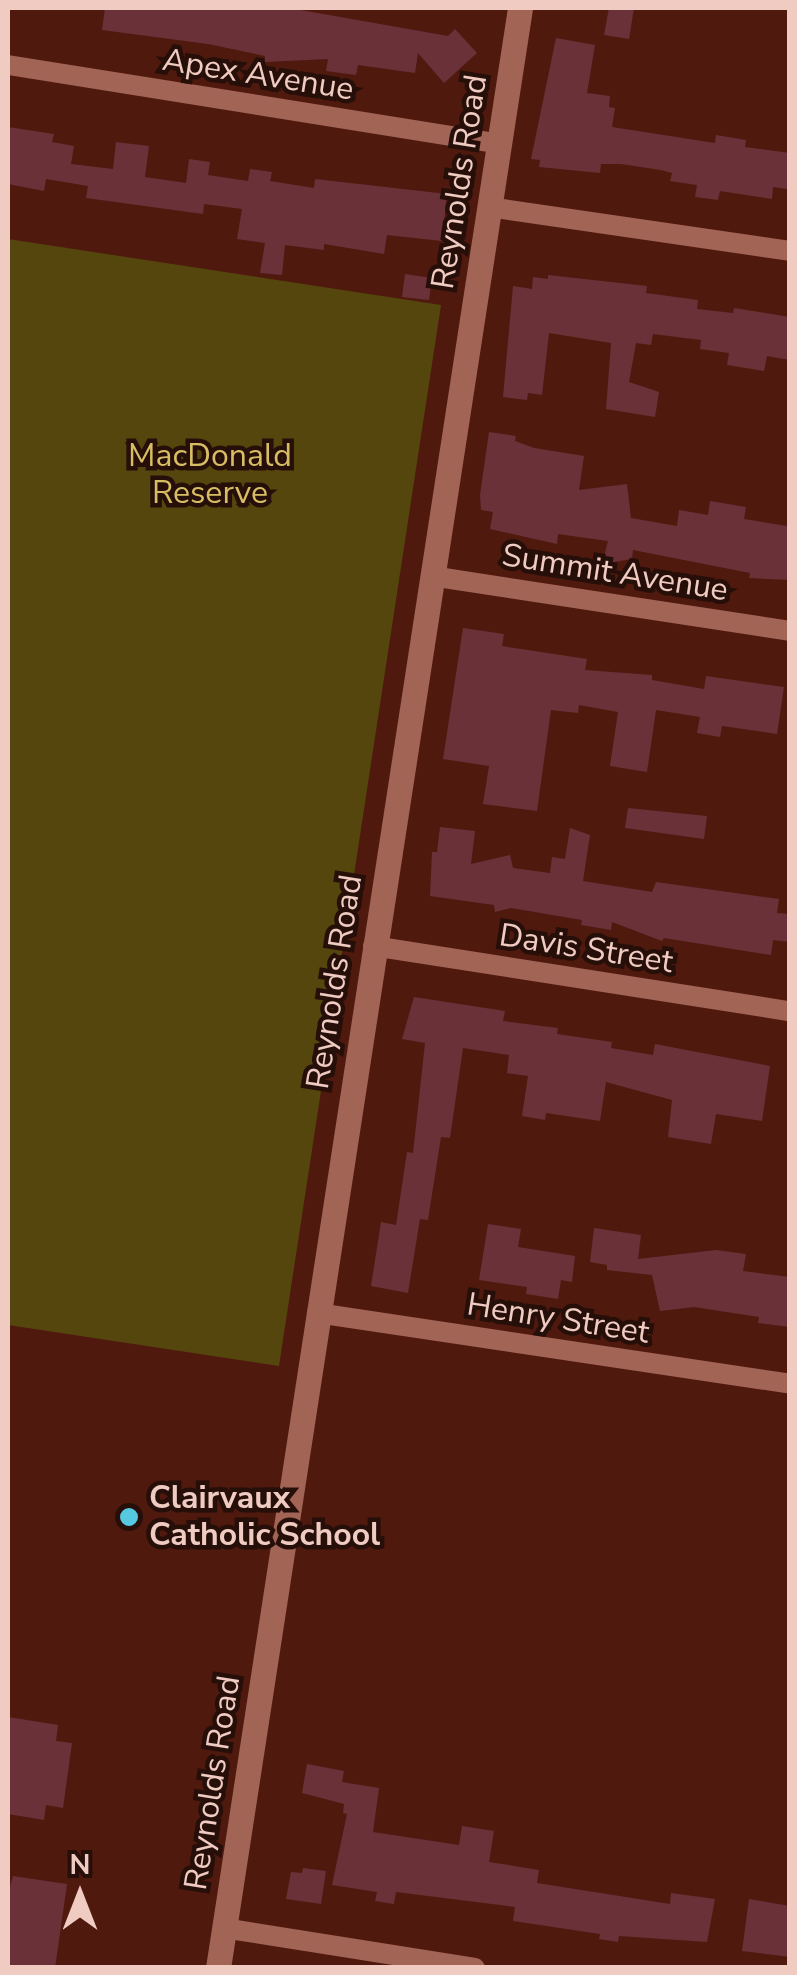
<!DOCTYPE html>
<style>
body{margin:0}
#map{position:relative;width:797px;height:1975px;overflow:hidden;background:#50190e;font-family:"Nunito Sans",sans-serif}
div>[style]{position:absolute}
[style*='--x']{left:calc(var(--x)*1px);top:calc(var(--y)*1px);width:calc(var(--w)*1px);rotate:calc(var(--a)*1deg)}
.green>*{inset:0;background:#55460e}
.building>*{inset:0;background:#6b3139}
.minor>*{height:20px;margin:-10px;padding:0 10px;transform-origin:10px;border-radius:10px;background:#a26455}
.tertiary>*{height:25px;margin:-12.5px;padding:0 12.5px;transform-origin:12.5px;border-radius:12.5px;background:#a26455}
.dots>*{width:28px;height:28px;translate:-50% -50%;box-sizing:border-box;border:5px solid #260e09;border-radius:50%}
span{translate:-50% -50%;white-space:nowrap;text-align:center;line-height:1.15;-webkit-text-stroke:9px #260e09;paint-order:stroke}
.street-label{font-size:32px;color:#efcbc2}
.park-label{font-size:32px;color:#d7bd63}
.poi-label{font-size:32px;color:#efcbc2;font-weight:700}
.left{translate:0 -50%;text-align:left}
.frame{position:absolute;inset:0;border:10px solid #efcbc2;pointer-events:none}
.north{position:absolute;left:30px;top:1845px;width:100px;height:100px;-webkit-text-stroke:8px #260e09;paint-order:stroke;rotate:0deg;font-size:28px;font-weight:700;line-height:40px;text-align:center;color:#efcbc2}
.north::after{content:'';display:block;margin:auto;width:35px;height:45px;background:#efcbc2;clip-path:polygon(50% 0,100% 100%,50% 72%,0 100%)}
</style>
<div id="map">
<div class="green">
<i style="clip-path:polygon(8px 239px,441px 305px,279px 1366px,8px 1325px)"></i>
</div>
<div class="building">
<i style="clip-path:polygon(105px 8px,289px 8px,448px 36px,455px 29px,477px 53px,444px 83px,418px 53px,415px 73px,358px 65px,356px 75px,326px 71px,328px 59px,265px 62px,265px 56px,208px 44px,102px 30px)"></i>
<i style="clip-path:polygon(609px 8px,634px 8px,629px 39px,604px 35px)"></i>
<i style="clip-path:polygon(556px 38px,595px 45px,587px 93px,610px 96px,609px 107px,615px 108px,612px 127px,715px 143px,716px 135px,746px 140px,745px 147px,790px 153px,787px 189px,773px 187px,772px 199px,720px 191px,718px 200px,695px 197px,697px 185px,670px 181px,672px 173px,661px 170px,621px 164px,601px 164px,600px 173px,539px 167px,540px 160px,531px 159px)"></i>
<i style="clip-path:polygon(8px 127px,54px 134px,52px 142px,74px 146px,71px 164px,113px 169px,116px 142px,149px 146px,145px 177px,186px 183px,189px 159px,210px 162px,208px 175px,248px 181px,250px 169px,272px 172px,270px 181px,314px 188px,315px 179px,447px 194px,442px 241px,387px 235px,384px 254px,324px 244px,324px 250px,285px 245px,282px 275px,260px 273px,265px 243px,237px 239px,242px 209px,204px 204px,203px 214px,86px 198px,88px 186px,46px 179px,44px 191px,8px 184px)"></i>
<i style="clip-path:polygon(405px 274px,432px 278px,429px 300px,402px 297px)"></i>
<i style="clip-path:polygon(548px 275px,647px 286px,646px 293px,698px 300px,697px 309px,733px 313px,734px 308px,790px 317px,790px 360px,767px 356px,764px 371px,727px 365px,729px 353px,700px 349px,701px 340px,653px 334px,651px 345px,636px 343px,629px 382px,659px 392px,655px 417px,606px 409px,611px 343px,549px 333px,542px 395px,528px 393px,527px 400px,503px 397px,513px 286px,532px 289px,533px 277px,548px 279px)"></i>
<i style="clip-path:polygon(489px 432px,516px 436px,515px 441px,534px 448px,584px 456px,579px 490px,627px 484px,631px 518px,677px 526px,679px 510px,708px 515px,710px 501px,746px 507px,744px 519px,787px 526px,790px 580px,749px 578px,750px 573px,633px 550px,632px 559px,602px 564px,608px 541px,558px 534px,557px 544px,490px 529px,493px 512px,481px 510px,480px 495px)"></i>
<i style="clip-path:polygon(463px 628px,504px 634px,502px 646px,587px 659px,585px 670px,652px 675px,652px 680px,704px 689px,706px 676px,784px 687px,777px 734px,722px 726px,720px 737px,697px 733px,700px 717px,656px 710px,647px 772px,610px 766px,618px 712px,579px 705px,578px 713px,551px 710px,537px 811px,483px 804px,489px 766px,443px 759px)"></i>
<i style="clip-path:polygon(628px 808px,707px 816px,704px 839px,625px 828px)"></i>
<i style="clip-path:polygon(440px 827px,475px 831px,471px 864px,510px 855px,513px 868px,550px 873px,552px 857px,565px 859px,570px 828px,590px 835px,583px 881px,652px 892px,656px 882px,779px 899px,777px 913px,790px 914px,790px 942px,773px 940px,771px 955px,664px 938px,662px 941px,612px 922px,611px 930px,581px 925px,582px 920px,511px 908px,495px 912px,494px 905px,430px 896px,432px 852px,437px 852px)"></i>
<i style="clip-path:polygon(414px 997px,505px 1011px,503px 1021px,558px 1028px,557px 1034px,612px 1042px,611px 1048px,653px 1055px,655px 1044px,770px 1066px,762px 1121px,716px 1114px,711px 1144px,668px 1137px,672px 1100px,606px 1082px,600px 1121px,546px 1113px,545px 1120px,522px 1116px,528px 1076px,507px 1073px,509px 1055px,463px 1048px,450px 1138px,441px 1137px,428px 1220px,420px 1219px,408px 1293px,371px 1286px,381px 1222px,396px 1225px,407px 1152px,413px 1153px,425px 1043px,402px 1039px)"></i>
<i style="clip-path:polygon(488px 1224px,521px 1229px,518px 1247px,575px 1256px,572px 1282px,561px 1280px,558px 1299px,526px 1294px,527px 1287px,479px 1280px)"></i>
<i style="clip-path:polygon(594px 1228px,641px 1235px,638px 1259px,716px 1250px,746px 1254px,743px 1271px,790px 1277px,790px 1327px,758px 1323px,759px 1317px,694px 1307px,660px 1311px,652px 1275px,607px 1270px,607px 1265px,590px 1262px)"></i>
<i style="clip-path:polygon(8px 1717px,58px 1725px,56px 1741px,72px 1743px,63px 1808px,46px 1805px,44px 1820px,8px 1814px)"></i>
<i style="clip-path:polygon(307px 1764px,344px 1771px,342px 1782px,379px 1788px,373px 1832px,459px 1845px,462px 1826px,494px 1831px,489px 1862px,539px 1870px,537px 1883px,670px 1904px,671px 1893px,715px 1899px,707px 1942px,619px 1936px,618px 1942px,599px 1939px,600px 1934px,513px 1921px,515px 1907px,396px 1892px,394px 1904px,375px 1901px,377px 1892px,332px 1885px,347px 1814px,343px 1813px,344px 1804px,302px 1793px)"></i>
<i style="clip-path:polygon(303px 1868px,326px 1871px,321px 1904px,286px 1899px,291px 1872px,302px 1873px)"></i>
<i style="clip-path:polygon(13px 1876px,67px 1884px,55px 1968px,8px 1968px,8px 1894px)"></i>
<i style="clip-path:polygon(749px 1899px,790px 1906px,790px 1957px,742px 1951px)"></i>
</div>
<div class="minor">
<i style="--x:8;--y:65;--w:497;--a:9.1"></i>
<i style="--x:489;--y:207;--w:304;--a:8.3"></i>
<i style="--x:431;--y:576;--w:363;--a:8.7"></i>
<i style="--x:373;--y:946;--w:422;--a:8.9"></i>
<i style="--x:317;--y:1313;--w:478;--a:8.5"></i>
<i style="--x:223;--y:1928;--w:255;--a:9"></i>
</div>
<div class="tertiary">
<i style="--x:218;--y:1968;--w:1983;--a:-81.24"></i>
</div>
<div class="dots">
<i style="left:129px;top:1517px;background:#56c9e1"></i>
</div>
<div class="street-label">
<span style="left:258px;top:75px;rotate:9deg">Apex Avenue</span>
<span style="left:460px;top:182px;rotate:-81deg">Reynolds Road</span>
<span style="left:615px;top:573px;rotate:9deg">Summit Avenue</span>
<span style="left:586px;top:949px;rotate:9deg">Davis Street</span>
<span style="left:335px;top:982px;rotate:-81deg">Reynolds Road</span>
<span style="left:558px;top:1319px;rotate:9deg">Henry Street</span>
<span style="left:213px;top:1783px;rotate:-81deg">Reynolds Road</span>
</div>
<div class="park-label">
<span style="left:210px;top:475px">MacDonald<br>Reserve</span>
</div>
<div class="poi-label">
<span class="left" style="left:149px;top:1517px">Clairvaux<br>Catholic School</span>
</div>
<div class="frame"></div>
<div class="north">N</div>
</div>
